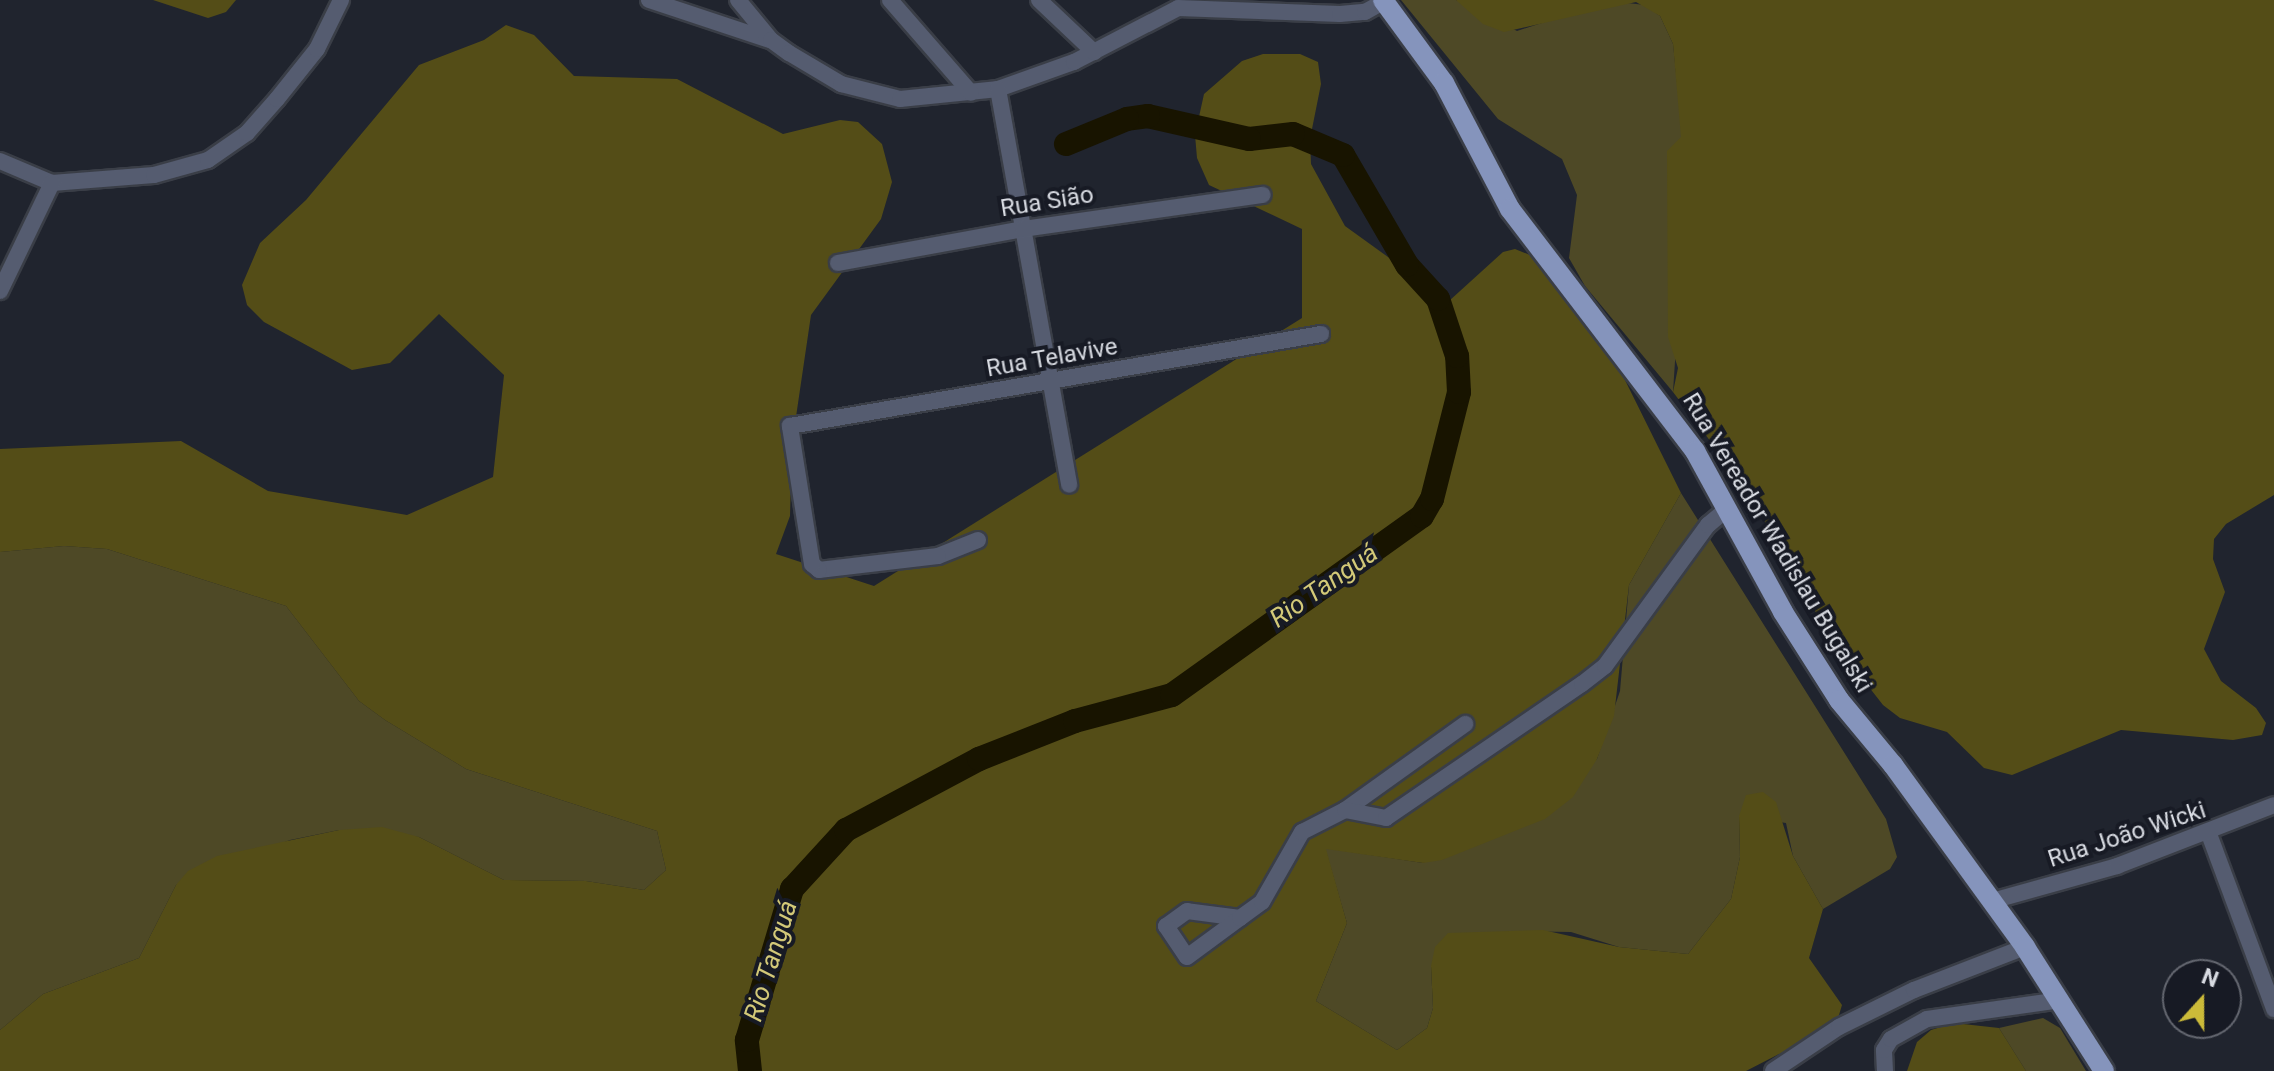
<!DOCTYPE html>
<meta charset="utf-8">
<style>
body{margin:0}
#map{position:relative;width:2274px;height:1071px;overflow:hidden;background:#20242e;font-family:Roboto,sans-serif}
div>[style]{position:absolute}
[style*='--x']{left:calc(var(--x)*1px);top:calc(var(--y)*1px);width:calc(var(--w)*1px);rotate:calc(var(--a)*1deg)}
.green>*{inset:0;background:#4e4926}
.forest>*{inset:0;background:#544d17}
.river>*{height:24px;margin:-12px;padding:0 12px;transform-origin:12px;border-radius:12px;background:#181400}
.roads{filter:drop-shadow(2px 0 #3a3e47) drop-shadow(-2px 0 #3a3e47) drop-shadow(0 2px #3a3e47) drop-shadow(0 -2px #3a3e47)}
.minor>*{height:16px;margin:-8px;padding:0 8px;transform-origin:8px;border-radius:8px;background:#555c70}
.major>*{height:20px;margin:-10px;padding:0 10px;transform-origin:10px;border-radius:10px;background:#8594bc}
span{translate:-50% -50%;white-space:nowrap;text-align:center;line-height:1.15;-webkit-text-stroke:8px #171a24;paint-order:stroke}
.street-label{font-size:24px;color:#d8dbe2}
.water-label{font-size:26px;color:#d3c978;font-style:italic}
.north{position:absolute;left:2162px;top:959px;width:80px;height:80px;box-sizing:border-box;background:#171a24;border:2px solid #646770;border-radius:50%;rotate:21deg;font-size:22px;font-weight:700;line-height:32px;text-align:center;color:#d8dbe2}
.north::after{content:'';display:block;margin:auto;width:28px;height:36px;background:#cbba39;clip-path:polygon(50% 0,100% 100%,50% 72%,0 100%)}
</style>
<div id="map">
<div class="green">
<i style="clip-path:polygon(1401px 0,1456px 0,1517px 31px,1610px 1px,1645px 5px,1660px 16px,1673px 44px,1687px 179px,1673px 392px,1585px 286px,1569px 258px,1577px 195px,1562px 159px,1498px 119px)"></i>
<i style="clip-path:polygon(1681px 493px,1886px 819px,1897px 857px,1890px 869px,1823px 909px,1793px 856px,1786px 823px,1739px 816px,1740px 857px,1731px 899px,1688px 954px,1619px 947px,1571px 932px,1510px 931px,1431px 966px,1433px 1008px,1427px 1028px,1397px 1050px,1316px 1001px,1347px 923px,1325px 848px,1423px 863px,1597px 759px,1620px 691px,1629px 585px)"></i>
<i style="clip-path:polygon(64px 546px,107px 549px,286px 606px,359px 701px,385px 720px,466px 769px,657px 831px,666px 870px,644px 890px,586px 881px,504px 880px,419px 837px,339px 830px,290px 840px,176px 885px,139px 958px,43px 994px,0 1030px,0 552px)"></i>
<i style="clip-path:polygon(2043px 1018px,2060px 1028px,2086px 1071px,2026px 1071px,1999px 1028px)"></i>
</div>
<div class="forest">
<i style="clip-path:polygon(153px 0,236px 0,226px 12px,208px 18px)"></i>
<i style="clip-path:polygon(1456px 0,2274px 0,2274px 495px,2226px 524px,2214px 539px,2213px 559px,2225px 592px,2204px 649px,2221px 681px,2256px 708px,2266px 723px,2262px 735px,2233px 740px,2121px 730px,2012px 775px,1984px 768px,1947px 732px,1900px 718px,1883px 705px,1829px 636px,1746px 488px,1673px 392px,1678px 368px,1668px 337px,1667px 151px,1681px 137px,1673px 44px,1660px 16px,1636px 2px,1504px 32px,1483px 24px)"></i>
<i style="clip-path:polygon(506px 25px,534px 35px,574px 76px,677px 79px,783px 134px,840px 120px,858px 122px,882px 144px,892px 182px,881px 219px,811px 315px,792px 444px,790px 516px,776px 554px,874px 586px,1302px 318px,1302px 229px,1209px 185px,1197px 158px,1195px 135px,1204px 94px,1242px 61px,1263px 54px,1300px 54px,1318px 62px,1321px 84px,1310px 139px,1311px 164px,1345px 226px,1449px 301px,1503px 252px,1515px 249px,1530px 255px,1623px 376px,1681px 493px,1629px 585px,1614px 716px,1597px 759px,1573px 797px,1545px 819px,1442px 860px,1423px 863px,1326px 849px,1347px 923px,1316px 1001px,1397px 1050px,1427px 1028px,1433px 1008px,1431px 966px,1435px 947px,1448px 933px,1543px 930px,1619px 947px,1688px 954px,1731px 899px,1740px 857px,1739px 816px,1746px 795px,1763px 792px,1776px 802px,1793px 856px,1823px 909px,1809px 958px,1842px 1005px,1836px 1025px,1746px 1071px,0 1071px,0 1030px,43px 994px,139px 958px,176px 885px,188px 871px,217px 856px,339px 830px,382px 827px,419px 837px,504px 880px,586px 881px,644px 890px,666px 870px,657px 831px,466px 769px,385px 720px,359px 701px,286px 606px,107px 549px,64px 546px,0 552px,0 449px,181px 441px,268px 491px,407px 515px,493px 477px,504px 375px,439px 314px,390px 363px,352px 370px,264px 322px,247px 305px,242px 285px,260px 243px,306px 200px,419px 65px,484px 40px)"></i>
<i style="clip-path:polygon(1954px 1023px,1999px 1028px,2026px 1071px,1907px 1071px,1917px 1042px,1931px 1030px)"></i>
</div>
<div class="river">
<i style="--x:750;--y:1071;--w:31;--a:-96"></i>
<i style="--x:747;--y:1040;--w:158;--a:-73.4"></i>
<i style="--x:792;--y:889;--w:80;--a:-47.5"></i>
<i style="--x:846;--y:830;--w:151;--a:-28.1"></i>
<i style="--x:979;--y:759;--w:103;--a:-21.6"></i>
<i style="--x:1075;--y:721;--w:100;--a:-15"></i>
<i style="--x:1172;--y:695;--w:307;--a:-35.6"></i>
<i style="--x:1422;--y:516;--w:20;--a:-60"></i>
<i style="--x:1432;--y:499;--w:110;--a:-75.8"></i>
<i style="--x:1459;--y:392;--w:36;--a:-93"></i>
<i style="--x:1457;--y:356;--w:60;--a:-108.4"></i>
<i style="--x:1438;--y:299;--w:46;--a:-132.4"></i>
<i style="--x:1407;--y:265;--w:127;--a:-120.2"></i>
<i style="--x:1343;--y:155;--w:54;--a:-157.2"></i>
<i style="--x:1293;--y:134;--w:44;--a:173.5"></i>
<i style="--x:1249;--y:139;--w:104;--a:-167.2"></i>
<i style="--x:1148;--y:116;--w:21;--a:172"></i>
<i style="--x:1127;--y:119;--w:66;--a:157.7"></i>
</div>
<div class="roads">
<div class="minor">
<i style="--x:649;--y:0;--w:126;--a:18.4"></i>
<i style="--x:738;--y:0;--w:52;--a:50.5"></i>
<i style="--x:771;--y:40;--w:22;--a:36"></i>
<i style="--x:789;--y:53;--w:61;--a:30.8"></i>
<i style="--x:841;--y:84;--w:61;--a:14.3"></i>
<i style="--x:900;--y:99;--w:99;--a:-5.8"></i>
<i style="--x:998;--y:89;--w:81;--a:-19.6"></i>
<i style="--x:1074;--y:62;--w:117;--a:-27.4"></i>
<i style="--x:1178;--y:8;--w:162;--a:2.1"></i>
<i style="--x:1340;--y:14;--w:25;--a:-5"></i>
<i style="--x:1365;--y:12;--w:23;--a:-29"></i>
<i style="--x:890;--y:0;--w:123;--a:48.9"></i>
<i style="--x:1039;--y:0;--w:76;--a:43.4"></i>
<i style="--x:998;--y:89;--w:402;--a:79.8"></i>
<i style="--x:0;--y:161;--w:56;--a:22.9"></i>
<i style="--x:52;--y:183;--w:102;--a:-4.5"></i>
<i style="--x:154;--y:175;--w:56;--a:-15.5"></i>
<i style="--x:208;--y:160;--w:47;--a:-34.7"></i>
<i style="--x:247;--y:133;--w:45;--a:-48.6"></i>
<i style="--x:277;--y:99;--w:64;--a:-51.3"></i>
<i style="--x:317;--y:49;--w:55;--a:-63.9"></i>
<i style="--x:838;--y:263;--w:188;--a:-10.4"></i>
<i style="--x:1023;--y:229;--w:242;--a:-8.1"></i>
<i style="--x:0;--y:291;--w:120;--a:-64.3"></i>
<i style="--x:978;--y:540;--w:43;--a:158.2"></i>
<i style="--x:938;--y:556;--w:120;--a:173.3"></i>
<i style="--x:819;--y:570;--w:9;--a:-139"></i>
<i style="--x:812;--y:564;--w:140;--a:-99.1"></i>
<i style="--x:790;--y:426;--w:539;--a:-9.83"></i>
<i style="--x:1345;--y:810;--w:148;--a:-35.6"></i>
<i style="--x:2209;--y:834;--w:187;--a:69.6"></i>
<i style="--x:1992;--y:901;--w:130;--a:-15.6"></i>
<i style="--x:2117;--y:866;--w:168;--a:-21.2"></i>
<i style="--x:1240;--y:918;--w:53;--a:-172.5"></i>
<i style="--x:1187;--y:911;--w:26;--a:144"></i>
<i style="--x:1166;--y:926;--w:37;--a:56"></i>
<i style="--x:1187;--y:957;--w:66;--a:-36.3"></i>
<i style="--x:1240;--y:918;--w:27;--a:-36"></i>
<i style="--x:1262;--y:902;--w:81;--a:-60.3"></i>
<i style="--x:1302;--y:832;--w:48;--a:-27.1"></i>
<i style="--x:1345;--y:810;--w:42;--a:11"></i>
<i style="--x:1386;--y:818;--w:237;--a:-34.4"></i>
<i style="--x:1582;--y:684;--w:29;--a:-38"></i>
<i style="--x:1605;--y:666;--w:175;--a:-53.9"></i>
<i style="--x:1708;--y:525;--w:25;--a:-40"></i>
<i style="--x:1773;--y:1071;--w:79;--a:-33.7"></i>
<i style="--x:1839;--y:1027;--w:84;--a:-26.3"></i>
<i style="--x:1914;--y:990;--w:119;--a:-21.2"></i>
<i style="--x:1885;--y:1071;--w:21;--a:-93"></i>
<i style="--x:1884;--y:1050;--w:13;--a:-58"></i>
<i style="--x:1891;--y:1039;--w:41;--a:-29.1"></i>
<i style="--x:1927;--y:1019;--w:135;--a:-8.1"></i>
</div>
<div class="major">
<i style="--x:1383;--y:0;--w:103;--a:53.7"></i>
<i style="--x:1444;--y:83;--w:142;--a:62.4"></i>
<i style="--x:1510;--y:209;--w:305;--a:52.6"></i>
<i style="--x:1695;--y:451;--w:183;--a:61.3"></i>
<i style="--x:1783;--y:612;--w:104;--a:57.5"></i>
<i style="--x:1839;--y:700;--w:85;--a:50.3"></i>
<i style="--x:1893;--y:765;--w:225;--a:54"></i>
<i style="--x:2025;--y:947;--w:147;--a:57.5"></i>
</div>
</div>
<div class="street-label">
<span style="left:1047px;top:202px;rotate:-9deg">Rua Sião</span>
<span style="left:1052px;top:358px;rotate:-10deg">Rua Telavive</span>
<span style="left:1777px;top:543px;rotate:59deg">Rua Vereador Wadislau Bugalski</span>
<span style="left:2127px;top:835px;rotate:-18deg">Rua João Wicki</span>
</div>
<div class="water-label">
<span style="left:1324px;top:586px;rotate:-35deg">Rio Tanguá</span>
<span style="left:771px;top:961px;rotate:-73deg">Rio Tanguá</span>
</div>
<div class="north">N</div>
</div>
